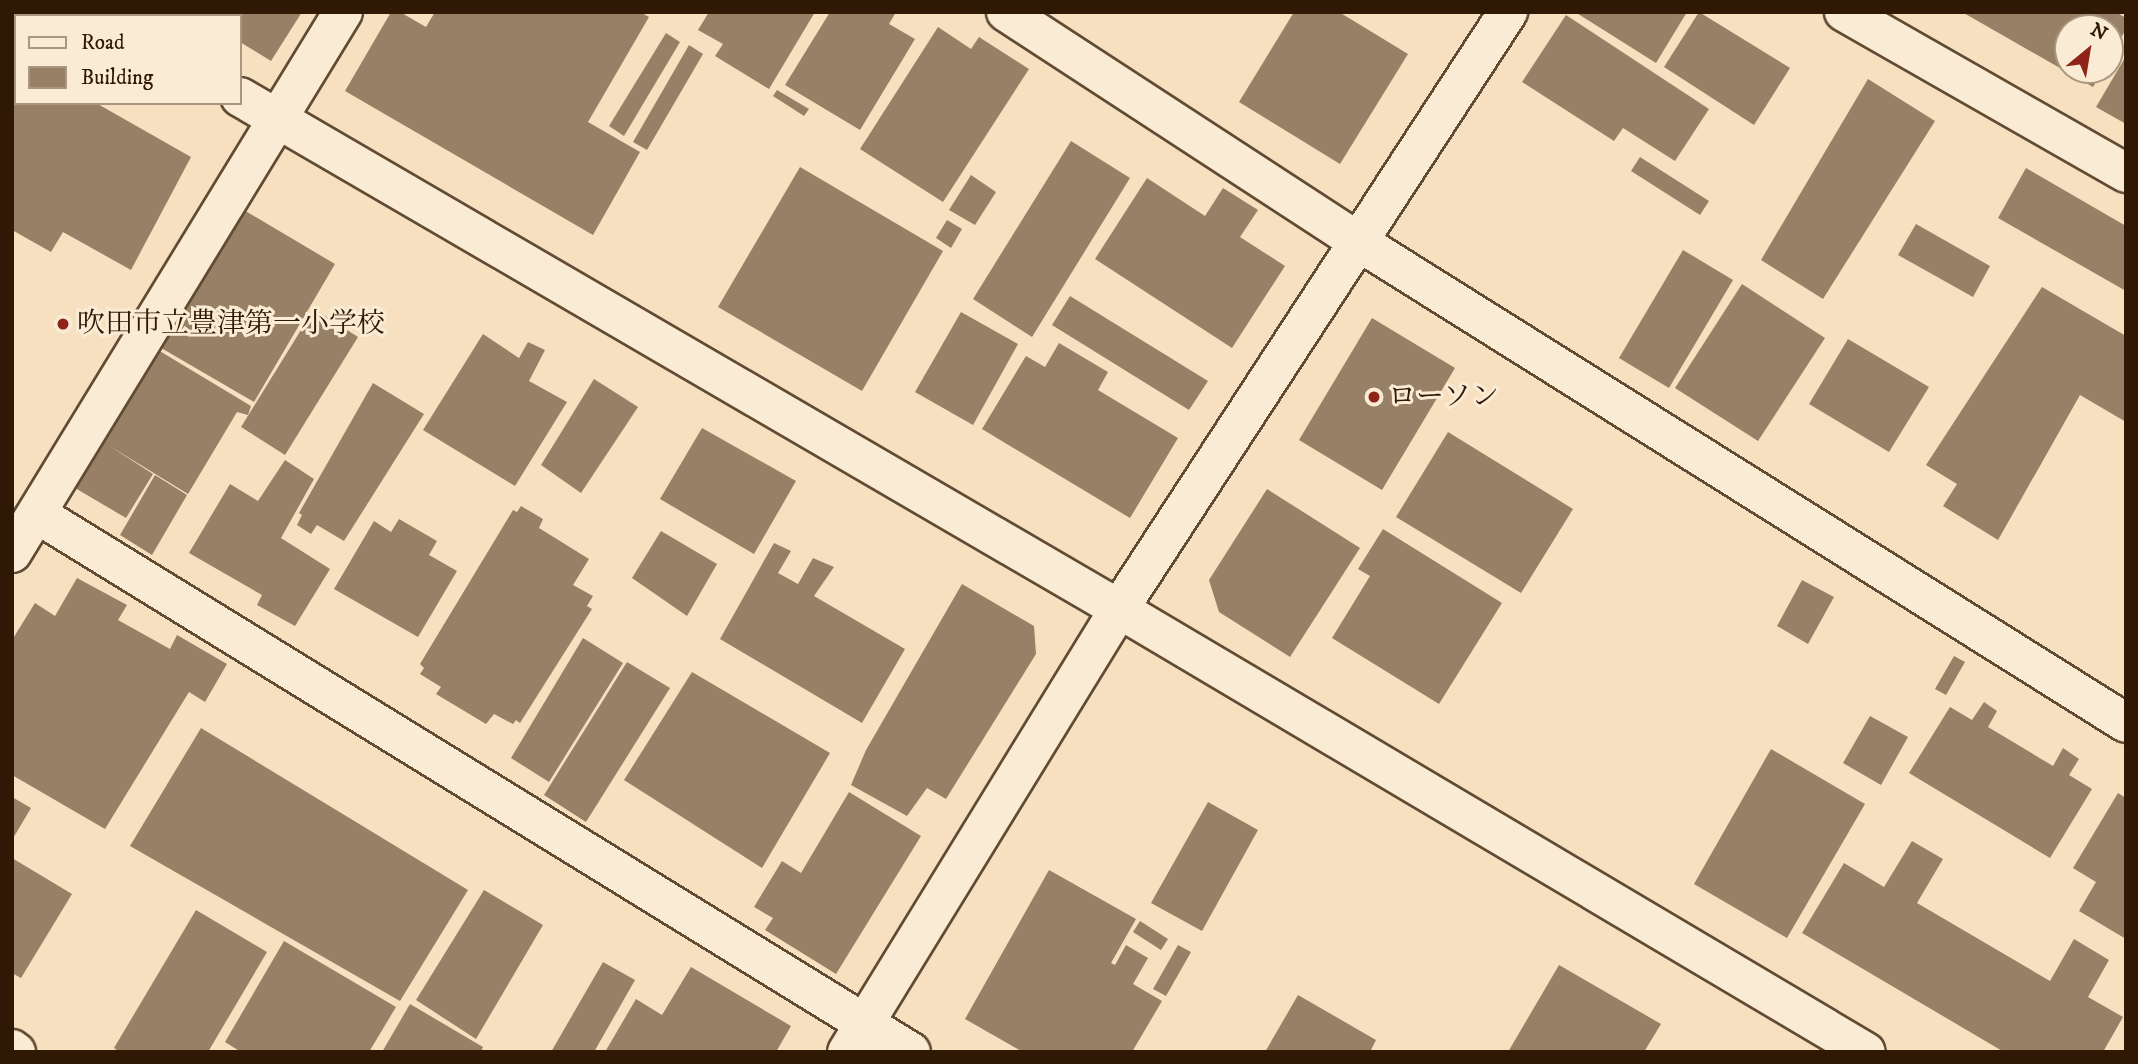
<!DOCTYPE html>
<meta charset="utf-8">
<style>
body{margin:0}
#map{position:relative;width:2138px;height:1064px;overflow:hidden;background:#f7e0bf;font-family:"IM FELL DW Pica","Noto Serif JP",serif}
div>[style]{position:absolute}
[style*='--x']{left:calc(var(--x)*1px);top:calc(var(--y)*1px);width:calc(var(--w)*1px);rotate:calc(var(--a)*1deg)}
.building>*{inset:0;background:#978065}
.roads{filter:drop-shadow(2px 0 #614b33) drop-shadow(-2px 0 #614b33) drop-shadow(0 2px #614b33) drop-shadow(0 -2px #614b33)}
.street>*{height:38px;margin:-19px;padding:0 19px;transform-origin:19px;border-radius:19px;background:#faebd5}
.secondary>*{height:38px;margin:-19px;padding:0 19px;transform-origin:19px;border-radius:19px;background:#faebd5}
.dots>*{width:19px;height:19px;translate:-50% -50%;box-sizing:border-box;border:4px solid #faebd5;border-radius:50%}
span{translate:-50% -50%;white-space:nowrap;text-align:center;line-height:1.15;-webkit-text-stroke:6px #faebd5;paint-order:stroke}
.poi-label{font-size:28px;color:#2f1904}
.left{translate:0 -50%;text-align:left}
.frame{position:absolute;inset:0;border:14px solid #2f1904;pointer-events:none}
.legend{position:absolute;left:14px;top:14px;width:228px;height:91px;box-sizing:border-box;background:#faebd5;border:2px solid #a99781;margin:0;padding:9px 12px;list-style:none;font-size:21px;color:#2f1904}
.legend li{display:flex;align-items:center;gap:14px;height:35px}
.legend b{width:35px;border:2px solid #a99781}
.north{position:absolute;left:2054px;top:14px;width:70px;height:70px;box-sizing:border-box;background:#faebd5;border:2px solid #a99781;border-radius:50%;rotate:30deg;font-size:19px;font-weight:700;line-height:28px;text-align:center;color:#2f1904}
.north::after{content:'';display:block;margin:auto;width:24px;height:32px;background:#8f2418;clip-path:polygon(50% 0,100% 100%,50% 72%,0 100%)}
</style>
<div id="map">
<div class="building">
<i style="clip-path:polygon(191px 12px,302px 12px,271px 61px,240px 42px,240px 16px,197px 16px)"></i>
<i style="clip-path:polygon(391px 12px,400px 12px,426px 27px,435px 12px,640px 12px,649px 17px,588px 122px,640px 152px,593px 235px,345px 91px)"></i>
<i style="clip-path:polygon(709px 12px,815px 12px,769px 89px,715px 56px,723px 44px,698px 30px)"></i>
<i style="clip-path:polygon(830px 12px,896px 12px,889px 24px,915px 39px,860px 130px,785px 85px)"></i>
<i style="clip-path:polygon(1294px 12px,1339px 12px,1408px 54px,1340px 164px,1239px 102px)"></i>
<i style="clip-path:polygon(1575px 12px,1687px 12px,1656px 63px)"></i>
<i style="clip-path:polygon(1699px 12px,1790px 68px,1754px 125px,1664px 67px)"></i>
<i style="clip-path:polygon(1962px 12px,2116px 12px,2126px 18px,2126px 29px,2110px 57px,2110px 28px,2068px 28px,2068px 70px,2103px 70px,2093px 87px)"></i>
<i style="clip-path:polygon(1566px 15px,1709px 109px,1675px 161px,1623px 128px,1614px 141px,1522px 82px)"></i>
<i style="clip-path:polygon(938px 27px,971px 49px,979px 37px,1029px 69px,943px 202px,860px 149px)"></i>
<i style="clip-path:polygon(666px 33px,680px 42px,624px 136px,609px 126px)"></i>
<i style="clip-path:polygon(689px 45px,703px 54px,647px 150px,633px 142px)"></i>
<i style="clip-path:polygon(2126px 56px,2126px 124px,2096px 107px)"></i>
<i style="clip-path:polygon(12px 77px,16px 79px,16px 103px,96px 103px,191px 157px,131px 270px,63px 232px,51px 252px,12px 230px)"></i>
<i style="clip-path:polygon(1868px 79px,1935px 121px,1823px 299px,1761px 260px)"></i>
<i style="clip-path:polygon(777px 90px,809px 109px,804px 116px,773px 96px)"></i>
<i style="clip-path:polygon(1071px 141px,1130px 178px,1032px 337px,973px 299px)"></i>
<i style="clip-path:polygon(1640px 157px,1709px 201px,1700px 215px,1631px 171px)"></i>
<i style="clip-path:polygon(800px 167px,943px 251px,862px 391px,718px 307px)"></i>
<i style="clip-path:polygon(2026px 168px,2126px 226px,2126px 291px,1998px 218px)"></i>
<i style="clip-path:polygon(971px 175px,996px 192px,975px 225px,949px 210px)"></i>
<i style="clip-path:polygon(1147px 178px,1205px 216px,1223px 188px,1258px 210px,1240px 237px,1285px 266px,1232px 348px,1095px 259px)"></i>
<i style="clip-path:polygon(242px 209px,335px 264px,254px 402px,156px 345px)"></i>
<i style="clip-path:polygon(947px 220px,962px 229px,951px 248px,936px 238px)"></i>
<i style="clip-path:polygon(1916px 224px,1990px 266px,1973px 297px,1898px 255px)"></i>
<i style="clip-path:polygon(1683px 250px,1733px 280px,1669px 388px,1619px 358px)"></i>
<i style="clip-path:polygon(1742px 284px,1825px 338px,1758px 441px,1675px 388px)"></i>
<i style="clip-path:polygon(2042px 287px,2126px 336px,2126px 422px,2080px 395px,1998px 540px,1943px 506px,1957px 484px,1926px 465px)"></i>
<i style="clip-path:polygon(1070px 296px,1208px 381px,1189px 410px,1052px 325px)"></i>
<i style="clip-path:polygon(314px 309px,358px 337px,285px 455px,241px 427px)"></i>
<i style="clip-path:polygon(961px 312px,1018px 344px,973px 425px,915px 392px)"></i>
<i style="clip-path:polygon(1372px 318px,1455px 368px,1382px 490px,1299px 440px)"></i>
<i style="clip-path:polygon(483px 334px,519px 358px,528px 342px,545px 350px,529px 381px,567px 402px,515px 486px,423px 430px)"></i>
<i style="clip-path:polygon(1848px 339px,1929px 387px,1889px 452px,1809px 404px)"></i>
<i style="clip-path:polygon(1059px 343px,1108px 372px,1098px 390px,1178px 438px,1130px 518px,982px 429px,1026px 356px,1045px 367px)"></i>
<i style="clip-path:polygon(158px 350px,251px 406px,248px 415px,237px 412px,188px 494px,108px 445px,153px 474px,126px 518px,70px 485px)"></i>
<i style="clip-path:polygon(594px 379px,638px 407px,581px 493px,541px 465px)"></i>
<i style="clip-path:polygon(373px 383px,424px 414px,344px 541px,317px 525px,311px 534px,297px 525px,302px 515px,299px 513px)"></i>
<i style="clip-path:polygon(702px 428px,796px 481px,754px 554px,660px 499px)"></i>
<i style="clip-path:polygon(1448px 432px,1573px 509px,1521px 593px,1396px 517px)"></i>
<i style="clip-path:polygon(285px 460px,314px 479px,281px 538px,330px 569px,295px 626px,257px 605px,262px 595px,189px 553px,230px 484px,258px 501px)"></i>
<i style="clip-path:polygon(155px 475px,187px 495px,152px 555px,120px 535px)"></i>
<i style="clip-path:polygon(1267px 489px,1360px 548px,1290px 657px,1219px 612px,1209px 580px)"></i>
<i style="clip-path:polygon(521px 506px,543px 519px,539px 528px,589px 559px,573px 585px,593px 596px,587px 606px,592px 609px,520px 723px,516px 720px,513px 724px,494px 714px,486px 724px,436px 694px,441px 687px,420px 674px,424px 668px,420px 664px,513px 510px,517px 512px)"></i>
<i style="clip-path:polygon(399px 519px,437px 541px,429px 555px,457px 571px,418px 637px,334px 589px,374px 521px,391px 532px)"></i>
<i style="clip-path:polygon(1383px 529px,1502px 603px,1439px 704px,1332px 638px,1370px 576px,1358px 569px)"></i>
<i style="clip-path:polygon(661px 531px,717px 564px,687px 616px,632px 578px)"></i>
<i style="clip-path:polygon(774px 543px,791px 551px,778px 573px,798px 584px,813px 558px,834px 567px,814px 596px,905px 649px,862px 723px,720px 639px)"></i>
<i style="clip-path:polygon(77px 578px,127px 605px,118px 620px,170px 649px,177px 635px,227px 664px,205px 702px,189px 692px,105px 829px,12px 775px,12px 640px,35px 603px,55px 616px)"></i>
<i style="clip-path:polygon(1802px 580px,1834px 597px,1808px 644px,1777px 626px)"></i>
<i style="clip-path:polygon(962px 584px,1034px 626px,1036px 654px,946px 799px,927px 788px,907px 816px,851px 785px,866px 750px)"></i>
<i style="clip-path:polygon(583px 638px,623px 663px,549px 782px,511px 758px)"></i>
<i style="clip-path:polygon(1954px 656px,1965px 662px,1946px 695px,1935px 689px)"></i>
<i style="clip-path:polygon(627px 662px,670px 688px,586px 822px,544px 795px)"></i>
<i style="clip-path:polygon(692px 672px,830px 753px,762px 868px,624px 780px)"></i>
<i style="clip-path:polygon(1984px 702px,1997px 711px,1988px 727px,2053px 766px,2063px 748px,2079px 759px,2069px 775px,2092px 789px,2050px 858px,1909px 773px,1950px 707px,1972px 720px)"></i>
<i style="clip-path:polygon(1870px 716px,1908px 737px,1881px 785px,1843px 763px)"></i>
<i style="clip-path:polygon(201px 728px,468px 890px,400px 1001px,130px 846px)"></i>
<i style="clip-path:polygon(1771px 749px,1865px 804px,1787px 938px,1694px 884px)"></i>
<i style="clip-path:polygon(849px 792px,921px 836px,836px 974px,765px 930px,773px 918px,754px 907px,782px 861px,801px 873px)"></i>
<i style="clip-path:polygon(2118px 793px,2126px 798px,2126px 939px,2079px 911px,2096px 882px,2073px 868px)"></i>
<i style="clip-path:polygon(12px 797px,31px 808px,12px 840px)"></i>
<i style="clip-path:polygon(1208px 802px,1258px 830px,1202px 931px,1151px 903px)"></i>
<i style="clip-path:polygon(1912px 841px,1943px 859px,1917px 903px,2050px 981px,2074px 939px,2109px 960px,2088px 997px,2123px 1017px,2103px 1052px,2004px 1052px,1802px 933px,1844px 863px,1884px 887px)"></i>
<i style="clip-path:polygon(12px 858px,72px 894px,21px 978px,12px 973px)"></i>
<i style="clip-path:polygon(1049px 870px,1136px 919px,1111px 963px,1115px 965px,1126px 945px,1148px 958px,1133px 984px,1162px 1001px,1132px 1052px,1023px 1052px,965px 1019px)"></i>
<i style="clip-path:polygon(484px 890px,543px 925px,476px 1039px,416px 1000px)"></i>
<i style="clip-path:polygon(196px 910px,267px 952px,208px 1052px,120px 1052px,114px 1048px)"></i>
<i style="clip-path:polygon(1140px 921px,1168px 939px,1161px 950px,1133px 932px)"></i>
<i style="clip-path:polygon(284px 941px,396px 1007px,369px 1052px,241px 1052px,225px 1042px)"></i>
<i style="clip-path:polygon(1178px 945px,1191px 952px,1166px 996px,1153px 989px)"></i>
<i style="clip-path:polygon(603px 962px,635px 980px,594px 1052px,551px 1052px)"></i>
<i style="clip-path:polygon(1559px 965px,1661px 1024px,1644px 1052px,1508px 1052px)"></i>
<i style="clip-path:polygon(691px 967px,791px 1026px,776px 1052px,605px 1052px,636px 999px,662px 1015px)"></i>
<i style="clip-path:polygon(1298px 995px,1376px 1040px,1370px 1052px,1265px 1052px)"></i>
<i style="clip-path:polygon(410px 1004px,483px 1047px,481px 1052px,382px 1052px)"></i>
</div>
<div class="roads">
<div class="street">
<i style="--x:1006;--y:12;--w:421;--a:33.1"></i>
<i style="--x:1359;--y:242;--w:905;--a:32.09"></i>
<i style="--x:1844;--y:12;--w:325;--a:29.7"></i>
<i style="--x:37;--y:514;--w:1026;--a:31.61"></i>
<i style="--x:12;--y:553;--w:634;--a:-58.54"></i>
<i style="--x:12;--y:1049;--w:5;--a:37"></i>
</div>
<div class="secondary">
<i style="--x:96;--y:12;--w:7;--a:34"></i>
<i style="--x:240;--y:97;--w:1017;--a:30.22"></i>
<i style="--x:1119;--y:609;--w:868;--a:30.67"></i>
<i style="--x:847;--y:1052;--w:520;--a:-58.45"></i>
<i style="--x:1119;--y:609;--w:713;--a:-56.91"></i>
</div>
</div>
<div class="dots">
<i style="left:63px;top:324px;background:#8f2418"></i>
<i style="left:1374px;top:397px;background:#8f2418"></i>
</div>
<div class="poi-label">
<span class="left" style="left:77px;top:324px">吹田市立豊津第一小学校</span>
<span class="left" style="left:1388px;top:397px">ローソン</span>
</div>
<div class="frame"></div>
<ul class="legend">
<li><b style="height:9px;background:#faebd5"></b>Road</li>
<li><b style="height:19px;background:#978065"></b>Building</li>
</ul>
<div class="north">N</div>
</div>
